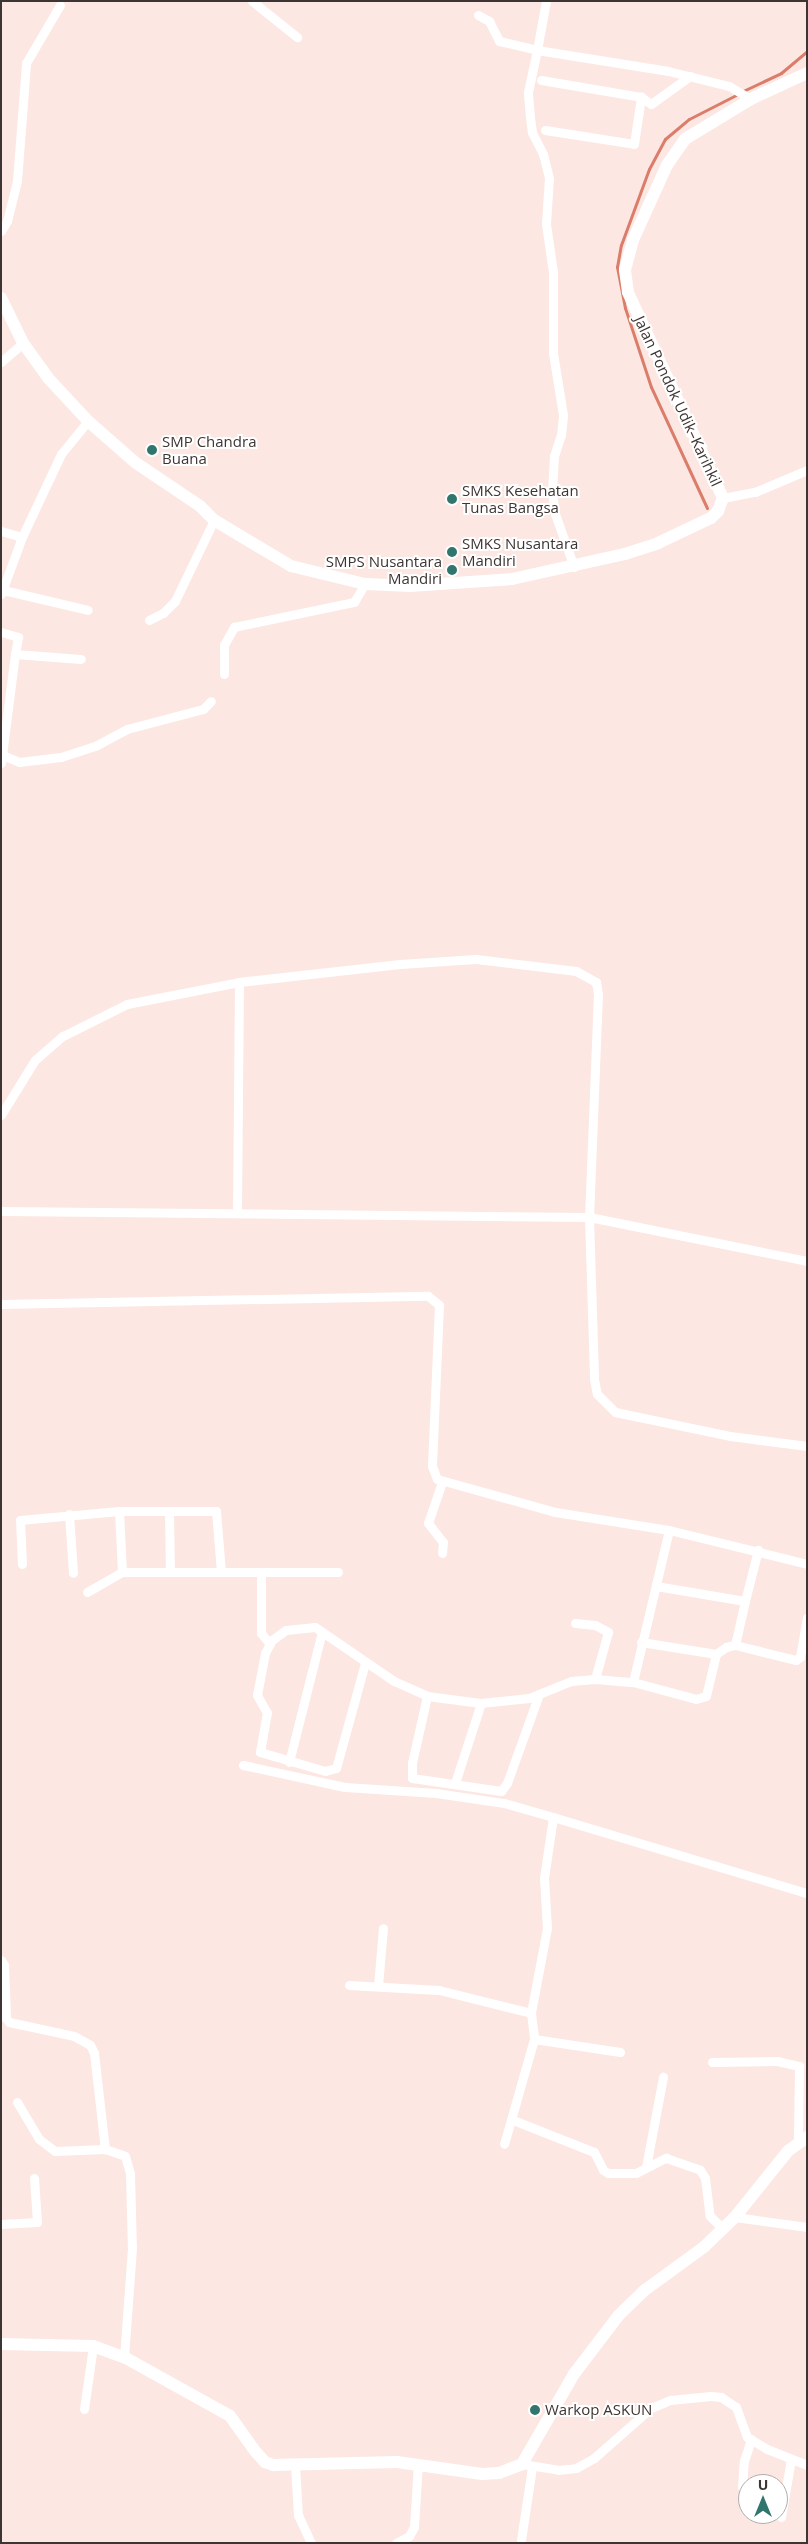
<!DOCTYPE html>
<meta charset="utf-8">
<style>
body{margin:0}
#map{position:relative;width:808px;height:2544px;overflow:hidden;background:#fce7e2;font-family:"Open Sans",sans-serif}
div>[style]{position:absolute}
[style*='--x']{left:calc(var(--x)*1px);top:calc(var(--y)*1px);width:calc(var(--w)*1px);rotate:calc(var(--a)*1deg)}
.stream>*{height:3px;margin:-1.5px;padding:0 1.5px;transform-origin:1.5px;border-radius:1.5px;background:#da7d6a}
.street>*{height:9px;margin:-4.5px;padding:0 4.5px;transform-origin:4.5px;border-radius:4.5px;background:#fff}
.secondary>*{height:12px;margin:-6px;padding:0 6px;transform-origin:6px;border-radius:6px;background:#fff}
.dots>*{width:14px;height:14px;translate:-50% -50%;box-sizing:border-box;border:2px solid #fff;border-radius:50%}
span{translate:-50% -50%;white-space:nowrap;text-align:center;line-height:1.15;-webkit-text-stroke:4px #fff;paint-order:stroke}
.street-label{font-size:15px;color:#3d3533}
.poi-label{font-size:15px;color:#3d3533}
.left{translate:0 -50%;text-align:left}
.right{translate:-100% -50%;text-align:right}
.frame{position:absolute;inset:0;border:2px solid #3d3533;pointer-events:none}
.north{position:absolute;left:738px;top:2474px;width:50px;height:50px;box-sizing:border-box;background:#fff;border:1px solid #b1aead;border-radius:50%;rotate:0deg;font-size:14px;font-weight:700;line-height:20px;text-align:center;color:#3d3533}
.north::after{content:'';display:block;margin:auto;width:18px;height:22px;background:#30766c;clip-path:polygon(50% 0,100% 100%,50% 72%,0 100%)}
</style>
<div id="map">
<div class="stream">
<i style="--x:743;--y:91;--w:42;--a:-25.3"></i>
<i style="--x:781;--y:73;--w:34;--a:-40"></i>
<i style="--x:707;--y:508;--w:133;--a:-114.8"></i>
<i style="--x:651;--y:387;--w:83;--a:-108.2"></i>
<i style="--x:625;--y:308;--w:42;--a:-101"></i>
<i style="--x:617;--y:267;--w:22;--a:-80"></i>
<i style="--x:621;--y:245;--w:81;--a:-69.8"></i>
<i style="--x:649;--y:169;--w:34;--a:-62"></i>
<i style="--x:665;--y:139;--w:31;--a:-40"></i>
<i style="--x:689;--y:119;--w:55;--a:-27"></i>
</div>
<div class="street">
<i style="--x:252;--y:1;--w:58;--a:38.7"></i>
<i style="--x:478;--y:15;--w:13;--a:29"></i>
<i style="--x:489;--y:21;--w:22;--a:63"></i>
<i style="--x:499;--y:41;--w:39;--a:13"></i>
<i style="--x:537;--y:50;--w:50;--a:-79.6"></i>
<i style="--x:541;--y:80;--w:101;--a:9.6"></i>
<i style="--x:641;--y:97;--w:12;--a:35"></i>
<i style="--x:651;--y:104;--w:48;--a:-35.7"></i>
<i style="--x:545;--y:130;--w:90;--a:8.9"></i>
<i style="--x:634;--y:144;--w:48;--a:-81.5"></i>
<i style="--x:1;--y:231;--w:12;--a:-59"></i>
<i style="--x:7;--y:221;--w:41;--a:-76"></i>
<i style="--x:17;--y:181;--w:118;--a:-85.6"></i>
<i style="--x:26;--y:63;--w:67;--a:-59.6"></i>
<i style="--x:1;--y:362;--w:29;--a:-41"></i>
<i style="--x:723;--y:498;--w:33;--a:-11"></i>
<i style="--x:755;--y:492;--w:56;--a:-22.9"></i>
<i style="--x:1;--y:531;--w:22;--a:16"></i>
<i style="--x:574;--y:567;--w:56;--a:-109.7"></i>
<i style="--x:555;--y:514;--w:21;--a:-98"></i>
<i style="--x:552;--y:493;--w:37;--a:-87"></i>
<i style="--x:554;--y:456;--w:22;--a:-72"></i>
<i style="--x:561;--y:435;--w:20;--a:-84"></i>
<i style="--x:563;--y:415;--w:63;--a:-99.2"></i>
<i style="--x:553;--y:353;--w:81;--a:-90"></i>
<i style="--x:553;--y:272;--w:49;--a:-98.3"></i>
<i style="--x:546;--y:224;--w:46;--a:-86.3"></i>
<i style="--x:549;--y:178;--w:25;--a:-104"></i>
<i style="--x:543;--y:154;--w:25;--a:-117"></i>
<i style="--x:532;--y:132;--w:15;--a:-98"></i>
<i style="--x:530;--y:117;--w:25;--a:-95"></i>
<i style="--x:528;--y:92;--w:43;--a:-77.9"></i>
<i style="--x:537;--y:50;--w:133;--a:9.1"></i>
<i style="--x:668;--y:71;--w:63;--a:13.8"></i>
<i style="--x:729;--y:86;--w:26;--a:31"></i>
<i style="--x:3;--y:590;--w:87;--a:13.2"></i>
<i style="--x:1;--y:594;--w:61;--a:-69.8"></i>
<i style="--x:22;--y:537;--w:92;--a:-64.8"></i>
<i style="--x:61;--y:454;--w:43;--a:-50.7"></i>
<i style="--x:149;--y:620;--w:16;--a:-27"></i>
<i style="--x:163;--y:613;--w:17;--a:-45"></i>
<i style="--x:175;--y:601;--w:90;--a:-64.3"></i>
<i style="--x:1;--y:632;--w:18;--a:16"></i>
<i style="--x:18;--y:637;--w:17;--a:100"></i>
<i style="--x:15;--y:654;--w:66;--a:4.3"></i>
<i style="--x:224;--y:674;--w:29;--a:-90"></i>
<i style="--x:224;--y:645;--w:21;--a:-61"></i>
<i style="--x:234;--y:627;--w:123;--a:-11.8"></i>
<i style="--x:354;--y:602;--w:21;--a:-59"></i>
<i style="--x:2;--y:755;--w:18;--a:22"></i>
<i style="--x:19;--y:762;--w:42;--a:-6.8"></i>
<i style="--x:61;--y:757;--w:38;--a:-18"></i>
<i style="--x:97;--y:745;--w:34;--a:-28"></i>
<i style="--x:127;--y:729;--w:79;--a:-14.7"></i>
<i style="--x:203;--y:709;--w:11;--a:-45"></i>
<i style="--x:1;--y:763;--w:110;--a:-82.7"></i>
<i style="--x:1;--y:1115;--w:65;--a:-58.3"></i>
<i style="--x:35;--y:1060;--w:37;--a:-41"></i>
<i style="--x:63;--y:1036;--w:72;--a:-26.6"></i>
<i style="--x:127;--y:1004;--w:114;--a:-11.1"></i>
<i style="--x:239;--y:982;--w:162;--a:-6.4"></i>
<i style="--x:400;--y:964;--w:76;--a:-3.8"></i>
<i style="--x:476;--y:959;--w:101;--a:6.8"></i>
<i style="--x:576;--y:971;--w:23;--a:29"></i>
<i style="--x:596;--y:982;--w:12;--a:81"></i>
<i style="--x:598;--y:994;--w:223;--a:92.3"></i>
<i style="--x:589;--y:1217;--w:162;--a:88.2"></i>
<i style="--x:594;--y:1379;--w:15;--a:79"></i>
<i style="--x:597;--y:1394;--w:25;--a:45"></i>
<i style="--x:615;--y:1412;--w:117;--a:11.8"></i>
<i style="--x:730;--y:1436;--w:78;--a:7.4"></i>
<i style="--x:1;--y:1211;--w:588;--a:0.58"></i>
<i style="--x:589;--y:1217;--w:222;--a:11.4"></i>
<i style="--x:237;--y:1212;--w:230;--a:-89.5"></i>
<i style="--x:1;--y:1304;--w:427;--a:-1.1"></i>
<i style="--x:428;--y:1296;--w:14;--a:39"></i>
<i style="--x:439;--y:1305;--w:161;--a:92.5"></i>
<i style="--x:432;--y:1466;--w:14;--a:69"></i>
<i style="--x:437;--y:1479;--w:123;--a:15.6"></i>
<i style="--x:555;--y:1512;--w:115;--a:9"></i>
<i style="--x:669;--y:1530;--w:142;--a:13.8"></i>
<i style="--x:442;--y:1482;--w:43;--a:108.9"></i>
<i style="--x:428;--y:1523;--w:24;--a:52"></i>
<i style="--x:443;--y:1542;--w:11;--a:95"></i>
<i style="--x:119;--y:1511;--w:61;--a:87.2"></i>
<i style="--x:169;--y:1511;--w:61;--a:89.1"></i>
<i style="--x:69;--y:1514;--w:59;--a:86.1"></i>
<i style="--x:22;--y:1564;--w:44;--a:-92.6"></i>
<i style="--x:20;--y:1520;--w:99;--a:-5.2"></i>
<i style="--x:119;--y:1511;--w:97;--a:0"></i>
<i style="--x:216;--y:1511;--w:61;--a:85.3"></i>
<i style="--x:261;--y:1572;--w:61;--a:90"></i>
<i style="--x:261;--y:1633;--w:14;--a:51"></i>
<i style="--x:656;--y:1586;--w:90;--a:9.6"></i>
<i style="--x:745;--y:1601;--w:53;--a:-75.7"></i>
<i style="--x:87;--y:1592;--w:40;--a:-29.7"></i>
<i style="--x:122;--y:1572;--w:216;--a:0"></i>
<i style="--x:575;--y:1623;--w:20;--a:6"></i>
<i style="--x:595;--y:1625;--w:15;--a:28"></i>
<i style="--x:608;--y:1632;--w:49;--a:105.5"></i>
<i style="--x:641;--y:1642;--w:76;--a:9.1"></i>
<i style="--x:735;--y:1645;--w:63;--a:13.8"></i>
<i style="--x:796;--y:1660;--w:5;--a:-37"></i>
<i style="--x:800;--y:1657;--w:40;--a:-80"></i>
<i style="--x:365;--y:1663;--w:109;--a:105.4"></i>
<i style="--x:336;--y:1768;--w:11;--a:165"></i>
<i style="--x:325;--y:1771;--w:68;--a:-163.7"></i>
<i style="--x:260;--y:1752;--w:40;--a:-80"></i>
<i style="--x:267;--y:1713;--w:21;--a:-119"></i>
<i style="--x:257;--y:1695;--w:43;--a:-79.2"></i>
<i style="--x:265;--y:1653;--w:15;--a:-62"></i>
<i style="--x:272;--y:1640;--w:17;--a:-36"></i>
<i style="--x:286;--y:1630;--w:29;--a:-6"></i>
<i style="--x:315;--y:1627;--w:96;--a:34.4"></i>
<i style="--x:394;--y:1681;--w:36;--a:24"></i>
<i style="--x:427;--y:1696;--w:54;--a:7.4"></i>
<i style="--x:481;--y:1703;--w:48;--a:-5.9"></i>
<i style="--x:529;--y:1698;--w:45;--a:-22"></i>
<i style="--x:571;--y:1681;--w:24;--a:-5"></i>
<i style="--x:595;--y:1679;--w:38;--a:5"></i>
<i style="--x:633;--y:1682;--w:65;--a:15.1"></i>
<i style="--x:696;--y:1699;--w:10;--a:-17"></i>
<i style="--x:706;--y:1696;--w:43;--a:-76.6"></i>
<i style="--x:716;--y:1654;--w:12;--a:-35"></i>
<i style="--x:726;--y:1647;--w:9;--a:-13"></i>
<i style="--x:735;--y:1645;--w:45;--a:-77.2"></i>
<i style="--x:633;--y:1682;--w:156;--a:-76.7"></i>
<i style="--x:427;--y:1696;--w:69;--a:102.6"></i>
<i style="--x:412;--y:1763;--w:15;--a:90"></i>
<i style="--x:412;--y:1778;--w:90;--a:8.3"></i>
<i style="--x:501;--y:1791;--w:10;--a:-53"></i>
<i style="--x:507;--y:1783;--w:91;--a:-70.2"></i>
<i style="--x:289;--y:1762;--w:134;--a:-75.8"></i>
<i style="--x:243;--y:1765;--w:104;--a:12.2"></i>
<i style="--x:345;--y:1787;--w:91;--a:3.8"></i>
<i style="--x:436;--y:1793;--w:69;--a:8.4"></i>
<i style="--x:504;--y:1803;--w:51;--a:15.9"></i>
<i style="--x:553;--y:1817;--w:62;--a:98.4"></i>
<i style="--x:544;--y:1878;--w:50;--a:86.6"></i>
<i style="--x:547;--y:1928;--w:86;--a:100.7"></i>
<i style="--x:531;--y:2013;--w:26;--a:83"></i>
<i style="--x:534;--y:2039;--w:109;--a:105.9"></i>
<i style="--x:455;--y:1783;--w:84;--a:-72"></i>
<i style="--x:553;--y:1817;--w:265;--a:16.7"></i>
<i style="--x:1;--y:1960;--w:6;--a:59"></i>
<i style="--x:4;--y:1965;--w:53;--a:87.8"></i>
<i style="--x:6;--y:2018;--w:5;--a:53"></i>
<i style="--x:9;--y:2022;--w:66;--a:12.2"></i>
<i style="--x:74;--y:2036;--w:18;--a:29"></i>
<i style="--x:90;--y:2045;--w:9;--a:63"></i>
<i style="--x:94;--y:2053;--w:97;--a:83.5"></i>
<i style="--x:105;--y:2149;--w:21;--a:19"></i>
<i style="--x:125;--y:2156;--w:19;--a:74"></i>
<i style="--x:130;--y:2174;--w:74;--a:88.5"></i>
<i style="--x:132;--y:2248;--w:109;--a:94.2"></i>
<i style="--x:349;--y:1985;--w:90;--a:3.2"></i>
<i style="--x:439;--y:1990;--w:95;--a:14"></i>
<i style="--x:378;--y:1986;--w:58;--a:-85.1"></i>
<i style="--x:534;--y:2039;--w:87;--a:8.6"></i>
<i style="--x:712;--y:2062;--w:65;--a:-0.9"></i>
<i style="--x:777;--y:2061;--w:23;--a:13"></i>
<i style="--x:799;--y:2066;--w:76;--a:90.8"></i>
<i style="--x:17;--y:2102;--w:43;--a:59.3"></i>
<i style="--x:39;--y:2139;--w:20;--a:37"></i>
<i style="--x:55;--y:2151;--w:50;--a:-2.3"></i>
<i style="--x:513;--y:2120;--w:87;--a:21.6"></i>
<i style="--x:594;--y:2152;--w:20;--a:63"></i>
<i style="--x:603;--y:2170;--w:6;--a:31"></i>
<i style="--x:608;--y:2173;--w:28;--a:0"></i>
<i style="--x:636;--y:2173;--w:34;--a:-27"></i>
<i style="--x:666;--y:2158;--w:36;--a:19"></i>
<i style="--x:700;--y:2170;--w:9;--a:58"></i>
<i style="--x:705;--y:2178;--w:38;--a:83"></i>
<i style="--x:710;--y:2216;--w:18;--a:45"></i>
<i style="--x:646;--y:2167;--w:92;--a:-79.3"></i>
<i style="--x:735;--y:2217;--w:73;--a:7.9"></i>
<i style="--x:1;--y:2224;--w:36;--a:-3"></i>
<i style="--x:37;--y:2222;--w:44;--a:-93.9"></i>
<i style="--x:84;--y:2409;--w:64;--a:-81.9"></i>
<i style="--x:522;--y:2464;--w:36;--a:9"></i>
<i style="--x:558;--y:2470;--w:18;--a:-6"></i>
<i style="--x:576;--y:2468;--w:21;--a:-29"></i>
<i style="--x:594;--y:2458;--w:76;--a:-41.3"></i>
<i style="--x:651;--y:2408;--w:21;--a:-23"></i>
<i style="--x:670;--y:2400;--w:41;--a:-5.6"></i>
<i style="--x:711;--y:2396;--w:10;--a:6"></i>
<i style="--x:721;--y:2397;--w:18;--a:34"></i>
<i style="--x:736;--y:2407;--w:32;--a:70"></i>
<i style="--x:747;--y:2437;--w:23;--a:31"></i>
<i style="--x:767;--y:2449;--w:43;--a:21.8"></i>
<i style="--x:295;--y:2465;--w:50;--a:86.6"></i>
<i style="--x:298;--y:2515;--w:31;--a:65"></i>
<i style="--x:742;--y:2487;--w:26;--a:-86"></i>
<i style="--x:744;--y:2461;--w:23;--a:-72"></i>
<i style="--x:781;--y:2517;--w:59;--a:-80.2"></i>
<i style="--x:521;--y:2540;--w:74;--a:-81.4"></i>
<i style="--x:396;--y:2543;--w:15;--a:-28"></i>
<i style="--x:409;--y:2536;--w:10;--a:-61"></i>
<i style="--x:414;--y:2527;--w:63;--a:-86.4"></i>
</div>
<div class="secondary">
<i style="--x:1;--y:298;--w:50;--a:63.9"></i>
<i style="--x:23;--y:343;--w:44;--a:54.2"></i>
<i style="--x:49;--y:379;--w:57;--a:47.1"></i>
<i style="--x:88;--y:421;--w:64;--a:41.2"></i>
<i style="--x:136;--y:463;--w:77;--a:33.9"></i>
<i style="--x:200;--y:506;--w:20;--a:45"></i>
<i style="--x:214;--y:520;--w:90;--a:30.9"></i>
<i style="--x:291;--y:566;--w:76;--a:13.7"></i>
<i style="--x:365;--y:584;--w:45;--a:2.5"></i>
<i style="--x:410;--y:586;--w:102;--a:-3.9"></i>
<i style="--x:512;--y:579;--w:116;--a:-12.5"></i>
<i style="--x:625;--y:554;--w:35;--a:-18"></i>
<i style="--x:658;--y:543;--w:59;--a:-25.3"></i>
<i style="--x:711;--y:518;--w:10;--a:-45"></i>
<i style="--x:718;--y:511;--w:14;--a:-69"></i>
<i style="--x:723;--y:498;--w:227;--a:-114.8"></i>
<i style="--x:628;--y:292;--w:22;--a:-98"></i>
<i style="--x:625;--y:270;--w:31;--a:-75"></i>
<i style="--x:633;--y:240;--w:82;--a:-65.6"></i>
<i style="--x:667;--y:165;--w:32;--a:-55"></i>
<i style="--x:685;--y:139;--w:77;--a:-31.2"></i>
<i style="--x:751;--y:99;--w:62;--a:-24.9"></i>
<i style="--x:1;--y:2344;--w:92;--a:1.2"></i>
<i style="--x:93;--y:2346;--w:33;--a:20"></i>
<i style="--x:124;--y:2357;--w:121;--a:29.1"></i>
<i style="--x:230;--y:2416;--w:43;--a:54.5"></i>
<i style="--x:255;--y:2451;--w:15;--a:48"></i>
<i style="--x:265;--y:2462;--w:9;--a:21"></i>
<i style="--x:273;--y:2465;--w:124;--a:-1.4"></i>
<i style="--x:397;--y:2462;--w:86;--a:8"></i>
<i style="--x:482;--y:2474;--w:17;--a:-3"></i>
<i style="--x:499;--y:2473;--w:25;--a:-21"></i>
<i style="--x:522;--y:2464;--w:104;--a:-60"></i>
<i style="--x:574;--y:2374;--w:74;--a:-52.7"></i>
<i style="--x:619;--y:2315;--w:36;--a:-44"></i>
<i style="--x:645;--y:2290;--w:73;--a:-36.1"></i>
<i style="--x:704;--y:2247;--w:43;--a:-44.1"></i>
<i style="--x:735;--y:2217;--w:85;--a:-51.2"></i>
<i style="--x:788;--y:2151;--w:24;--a:-36"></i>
</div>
<div class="dots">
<i style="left:152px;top:450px;background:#30766c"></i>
<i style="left:452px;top:499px;background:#30766c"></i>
<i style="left:452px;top:552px;background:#30766c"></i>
<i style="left:452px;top:570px;background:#30766c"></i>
<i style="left:535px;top:2410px;background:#30766c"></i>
</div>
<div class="street-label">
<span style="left:678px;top:401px;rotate:65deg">Jalan Pondok Udik–Karihkil</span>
</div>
<div class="poi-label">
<span class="left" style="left:162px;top:450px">SMP Chandra<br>Buana</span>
<span class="left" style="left:462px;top:499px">SMKS Kesehatan<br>Tunas Bangsa</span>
<span class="left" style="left:462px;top:552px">SMKS Nusantara<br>Mandiri</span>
<span class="right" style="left:442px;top:570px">SMPS Nusantara<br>Mandiri</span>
<span class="left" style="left:545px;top:2410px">Warkop ASKUN</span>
</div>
<div class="frame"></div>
<div class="north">U</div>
</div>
